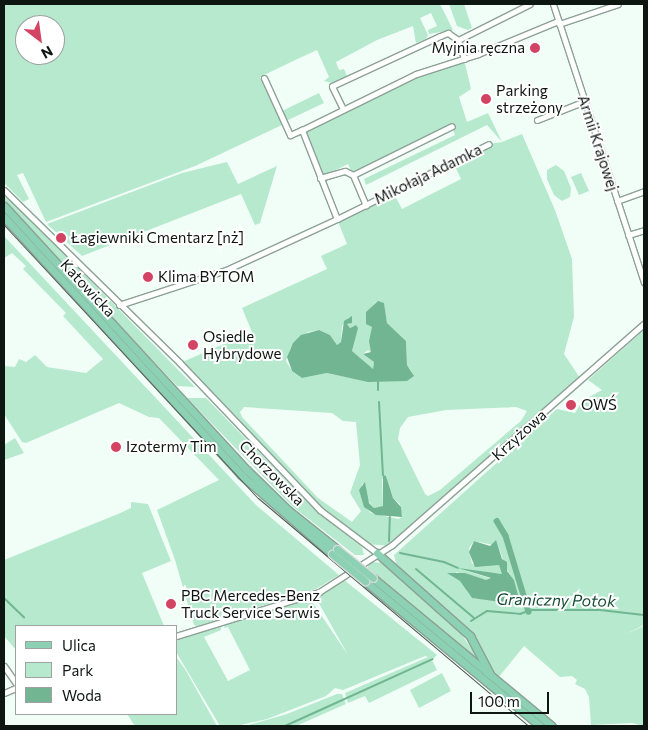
<!DOCTYPE html>
<meta charset="utf-8">
<style>
body{margin:0}
#map{position:relative;width:648px;height:730px;overflow:hidden;background:#f1fef7;font-family:Commissioner,sans-serif}
div>[style]{position:absolute}
[style*='--x']{left:calc(var(--x)*1px);top:calc(var(--y)*1px);width:calc(var(--w)*1px);rotate:calc(var(--a)*1deg)}
.green>*{inset:0;background:#b6e9cd}
.water>*{inset:0;background:#72b593}
.stream>*{height:2px;margin:-1px;padding:0 1px;transform-origin:1px;border-radius:1px;background:#72b593}
.canal>*{height:5.5px;margin:-2.75px;padding:0 2.75px;transform-origin:2.75px;border-radius:2.75px;background:#72b593}
.roads{filter:drop-shadow(1px 0 #8da196) drop-shadow(-1px 0 #8da196) drop-shadow(0 1px #8da196) drop-shadow(0 -1px #8da196)}
.minor>*{height:5px;margin:-2.5px;padding:0 2.5px;transform-origin:2.5px;border-radius:2.5px;background:#fff}
.major>*{height:7px;margin:-3.5px;padding:0 3.5px;transform-origin:3.5px;border-radius:3.5px;background:#8cd1b3}
.tram>*{height:1px;margin:-0.5px;padding:0 0.5px;transform-origin:0.5px;border-radius:0.5px;background:#515a55}
.bridges{filter:drop-shadow(1px 0 #d8dad9) drop-shadow(-1px 0 #d8dad9) drop-shadow(0 1px #d8dad9) drop-shadow(0 -1px #d8dad9)}
.major-bridge>*{height:7px;margin:-3.5px;padding:0 3.5px;transform-origin:3.5px;border-radius:3.5px;background:#8cd1b3}
.dots>*{width:14px;height:14px;translate:-50% -50%;box-sizing:border-box;border:2px solid #fff;border-radius:50%}
span{translate:-50% -50%;white-space:nowrap;text-align:center;line-height:1.15;-webkit-text-stroke:4px #fff;paint-order:stroke}
.poi-label{font-size:15px;color:#0e1612}
.right{translate:-100% -50%;text-align:right}
.left{translate:0 -50%;text-align:left}
.street-label{font-size:15px;color:#0e1612}
.water-label{font-size:16px;color:#174c35;font-style:italic}
.frame{position:absolute;inset:0;border:5px solid #0e1612;pointer-events:none}
.legend{position:absolute;left:15px;top:625px;width:162px;height:90px;box-sizing:border-box;background:#fff;border:1px solid #9fa2a0;margin:0;padding:6px 9px;list-style:none;font-size:15px;color:#0e1612}
.legend li{display:flex;align-items:center;gap:10px;height:25px}
.legend b{width:25px;border:1px solid #9fa2a0}
.north{position:absolute;left:15px;top:15px;width:50px;height:50px;box-sizing:border-box;background:#fff;border:1px solid #9fa2a0;border-radius:50%;rotate:150deg;font-size:14px;font-weight:700;line-height:20px;text-align:center;color:#0e1612}
.north::after{content:'';display:block;margin:auto;width:18px;height:22px;background:#d34363;clip-path:polygon(50% 0,100% 100%,50% 72%,0 100%)}
.scale{position:absolute;left:470px;top:692px;width:79px;height:22px;box-sizing:border-box;border:2px solid #0e1612;border-top:0;padding-left:6px;font-size:15px;line-height:18px;white-space:nowrap;color:#0e1612;-webkit-text-stroke:4px #fff;paint-order:stroke}
</style>
<div id="map">
<div class="green">
<i style="clip-path:polygon(evenodd,4px 4px,440px 4px,453px 30px,429px 34px,428px 30px,437px 26px,431px 13px,420px 18px,428px 35px,426px 39px,416px 43px,413px 26px,377px 40px,336px 62px,339px 70px,344px 69px,347px 76px,332px 83px,324px 81px,329px 77px,317px 50px,291px 62px,260px 77px,284px 124px,195px 166px,46px 222px,23px 173px,17px 175px,29px 199px,23px 202px,4px 183px,4px 4px,25px 25px,55px 25px,55px 55px,25px 55px,25px 25px)"></i>
<i style="clip-path:polygon(449px 4px,464px 4px,472px 28px,468px 30px,457px 26px)"></i>
<i style="clip-path:polygon(evenodd,464px 59px,471px 89px,459px 97px,467px 122px,488px 113px,502px 142px,522px 134px,555px 210px,572px 259px,574px 317px,564px 354px,580px 378px,391px 546px,367px 544px,321px 510px,180px 363px,252px 332px,242px 308px,327px 269px,321px 256px,347px 244px,337px 219px,393px 192px,402px 209px,461px 179px,453px 162px,489px 144px,502px 142px,487px 125px,366px 185px,364px 179px,455px 135px,452px 127px,353px 175px,348px 164px,320px 178px,302px 130px,416px 74px,464px 59px,376px 302px,384px 305px,387px 323px,406px 341px,407px 365px,412px 372px,402px 381px,361px 380px,327px 373px,302px 378px,292px 371px,286px 361px,291px 347px,308px 332px,319px 330px,330px 335px,337px 345px,341px 342px,342px 326px,349px 317px,351px 323px,347px 324px,350px 328px,356px 325px,357px 328px,352px 351px,373px 370px,374px 362px,363px 354px,368px 350px,371px 353px,372px 326px,366px 314px,376px 302px,464px 59px,244px 407px,332px 413px,343px 421px,356px 422px,360px 465px,350px 493px,361px 511px,352px 522px,318px 498px,242px 417px,240px 412px,244px 407px,464px 59px,516px 407px,527px 411px,521px 421px,440px 490px,428px 496px,425px 494px,398px 439px,400px 428px,408px 417px,446px 410px,516px 407px,464px 59px,386px 476px,393px 498px,400px 504px,402px 517px,398px 519px,371px 513px,367px 509px,362px 484px,366px 485px,366px 498px,374px 508px,383px 506px,382px 479px,386px 476px)"></i>
<i style="clip-path:polygon(319px 93px,324px 103px,286px 121px,282px 111px)"></i>
<i style="clip-path:polygon(227px 162px,238px 184px,277px 166px,260px 223px,255px 225px,241px 194px,82px 256px,47px 224px,182px 173px)"></i>
<i style="clip-path:polygon(556px 165px,564px 171px,571px 188px,570px 197px,562px 201px,554px 195px,547px 179px,547px 170px)"></i>
<i style="clip-path:polygon(581px 173px,589px 191px,579px 195px,571px 177px)"></i>
<i style="clip-path:polygon(4px 196px,21px 210px,195px 387px,177px 386px,34px 235px,4px 201px)"></i>
<i style="clip-path:polygon(5px 237px,256px 505px,339px 575px,316px 589px,197px 626px,194px 625px,175px 560px,157px 510px,219px 480px,159px 418px,149px 417px,119px 403px,26px 443px,22px 442px,4px 414px,4px 366px,15px 367px,19px 359px,26px 362px,35px 355px,47px 367px,86px 373px,103px 359px,63px 316px,66px 313px,23px 269px,26px 266px,12px 253px,4px 258px)"></i>
<i style="clip-path:polygon(evenodd,644px 330px,644px 625px,626px 634px,644px 626px,644px 726px,632px 723px,591px 725px,589px 697px,585px 689px,575px 684px,577px 680px,572px 676px,560px 677px,524px 646px,498px 678px,471px 631px,397px 567px,394px 555px,557px 409px,575px 413px,582px 401px,602px 390px,588px 380px,644px 330px,474px 541px,498px 546px,507px 570px,514px 580px,518px 602px,472px 598px,469px 594px,456px 572px,486px 580px,492px 579px,467px 571px,503px 574px,499px 565px,472px 564px,469px 548px,474px 541px)"></i>
<i style="clip-path:polygon(187px 398px,206px 398px,317px 512px,362px 547px,364px 555px,355px 555px,293px 507px)"></i>
<i style="clip-path:polygon(15px 438px,24px 453px,4px 460px,4px 445px)"></i>
<i style="clip-path:polygon(131px 502px,148px 504px,171px 561px,142px 573px,164px 626px,16px 626px,16px 650px,4px 636px,4px 560px,118px 514px,131px 508px)"></i>
<i style="clip-path:polygon(370px 562px,383px 563px,459px 631px,482px 663px,367px 569px)"></i>
<i style="clip-path:polygon(343px 579px,437px 655px,432px 660px,437px 670px,369px 703px,365px 696px,348px 703px,345px 693px,428px 657px,425px 656px,343px 690px,335px 688px,326px 696px,267px 719px,236px 726px,220px 726px,176px 652px,176px 639px,221px 625px,221px 630px,204px 637px,228px 681px,250px 670px,228px 627px,224px 628px,226px 623px,309px 597px,348px 655px,316px 598px)"></i>
<i style="clip-path:polygon(176px 657px,185px 669px,217px 726px,135px 726px,127px 714px,176px 714px)"></i>
<i style="clip-path:polygon(442px 673px,451px 691px,419px 708px,410px 690px)"></i>
<i style="clip-path:polygon(337px 694px,342px 694px,346px 704px,296px 726px,245px 726px,287px 714px)"></i>
</div>
<div class="water">
<i style="clip-path:polygon(378px 301px,384px 303px,387px 323px,406px 341px,407px 365px,414px 376px,407px 381px,368px 382px,327px 373px,302px 378px,292px 371px,287px 357px,293px 343px,301px 335px,319px 330px,330px 335px,337px 345px,341px 342px,344px 321px,352px 316px,352px 323px,347px 324px,350px 328px,356px 325px,358px 328px,352px 351px,373px 369px,374px 362px,363px 354px,371px 352px,369px 341px,372px 327px,366px 324px,366px 312px)"></i>
<i style="clip-path:polygon(383px 475px,386px 476px,393px 498px,401px 507px,402px 517px,376px 515px,364px 507px,359px 490px,365px 482px,369px 503px,374px 508px,383px 506px)"></i>
<i style="clip-path:polygon(496px 540px,502px 559px,507px 562px,507px 571px,514px 580px,519px 599px,515px 604px,472px 598px,460px 581px,447px 573px,465px 573px,486px 580px,491px 578px,458px 568px,502px 574px,499px 565px,475px 567px,469px 552px,474px 541px,490px 546px)"></i>
</div>
<div class="stream">
<i style="--x:378;--y:390;--w:9;--a:-90"></i>
<i style="--x:379;--y:402;--w:73;--a:86.9"></i>
<i style="--x:389;--y:541;--w:24;--a:-88"></i>
<i style="--x:400;--y:553;--w:45;--a:11.6"></i>
<i style="--x:444;--y:562;--w:15;--a:23"></i>
<i style="--x:416;--y:569;--w:76;--a:40.2"></i>
<i style="--x:4;--y:598;--w:28;--a:44"></i>
<i style="--x:471;--y:621;--w:19;--a:-32"></i>
<i style="--x:487;--y:611;--w:33;--a:5"></i>
<i style="--x:520;--y:614;--w:12;--a:-20"></i>
<i style="--x:531;--y:610;--w:69;--a:0"></i>
<i style="--x:600;--y:610;--w:44;--a:6.5"></i>
<i style="--x:285;--y:726;--w:162;--a:-24.4"></i>
</div>
<div class="canal">
<i style="--x:497;--y:521;--w:17;--a:59"></i>
<i style="--x:506;--y:536;--w:79;--a:73.2"></i>
</div>
<div class="roads">
<div class="minor">
<i style="--x:553;--y:4;--w:293;--a:71.9"></i>
<i style="--x:559;--y:24;--w:62;--a:-18.7"></i>
<i style="--x:458;--y:40;--w:80;--a:-26.6"></i>
<i style="--x:264;--y:78;--w:63;--a:65.5"></i>
<i style="--x:290;--y:135;--w:13;--a:-23"></i>
<i style="--x:343;--y:109;--w:25;--a:-116"></i>
<i style="--x:332;--y:86;--w:119;--a:-24.8"></i>
<i style="--x:440;--y:36;--w:9;--a:-21"></i>
<i style="--x:448;--y:33;--w:12;--a:35"></i>
<i style="--x:458;--y:40;--w:20;--a:72"></i>
<i style="--x:537;--y:120;--w:52;--a:-21.6"></i>
<i style="--x:353;--y:175;--w:110;--a:-26.3"></i>
<i style="--x:320;--y:178;--w:26;--a:-16"></i>
<i style="--x:345;--y:171;--w:9;--a:27"></i>
<i style="--x:353;--y:175;--w:33;--a:67"></i>
<i style="--x:4;--y:190;--w:247;--a:44.5"></i>
<i style="--x:180;--y:363;--w:203;--a:46.4"></i>
<i style="--x:320;--y:510;--w:71;--a:37"></i>
<i style="--x:617;--y:201;--w:29;--a:-20"></i>
<i style="--x:337;--y:219;--w:169;--a:-26.3"></i>
<i style="--x:628;--y:235;--w:17;--a:-17"></i>
<i style="--x:119;--y:305;--w:113;--a:-18.1"></i>
<i style="--x:226;--y:270;--w:122;--a:-24.7"></i>
<i style="--x:337;--y:219;--w:96;--a:-111.5"></i>
<i style="--x:302;--y:130;--w:127;--a:-26.2"></i>
<i style="--x:416;--y:74;--w:65;--a:-17.9"></i>
<i style="--x:478;--y:54;--w:87;--a:-22.4"></i>
<i style="--x:176;--y:636;--w:150;--a:-17.1"></i>
<i style="--x:319;--y:592;--w:87;--a:-32.8"></i>
<i style="--x:392;--y:545;--w:335;--a:-41.3"></i>
<i style="--x:4;--y:666;--w:21;--a:55"></i>
<i style="--x:4;--y:693;--w:13;--a:-23"></i>
</div>
<div class="major">
<i style="--x:4;--y:206;--w:359;--a:47.4"></i>
<i style="--x:247;--y:470;--w:57;--a:44.3"></i>
<i style="--x:288;--y:510;--w:63;--a:38.5"></i>
<i style="--x:4;--y:217;--w:350;--a:47.4"></i>
<i style="--x:241;--y:475;--w:121;--a:41"></i>
<i style="--x:377;--y:553;--w:125;--a:41.7"></i>
<i style="--x:470;--y:636;--w:43;--a:62.2"></i>
<i style="--x:373;--y:578;--w:232;--a:39.6"></i>
<i style="--x:365;--y:581;--w:227;--a:39.6"></i>
</div>
</div>
<div class="tram">
<i style="--x:4;--y:225;--w:373;--a:47.1"></i>
<i style="--x:258;--y:498;--w:354;--a:40.1"></i>
</div>
<div class="bridges">
<div class="major-bridge">
<i style="--x:337;--y:549;--w:46;--a:38.9"></i>
<i style="--x:332;--y:554;--w:43;--a:39.3"></i>
</div>
</div>
<div class="dots">
<i style="left:535px;top:48px;background:#d34363"></i>
<i style="left:486px;top:99px;background:#d34363"></i>
<i style="left:61px;top:238px;background:#d34363"></i>
<i style="left:148px;top:277px;background:#d34363"></i>
<i style="left:193px;top:345px;background:#d34363"></i>
<i style="left:571px;top:405px;background:#d34363"></i>
<i style="left:116px;top:447px;background:#d34363"></i>
<i style="left:171px;top:604px;background:#d34363"></i>
</div>
<div class="poi-label">
<span class="right" style="left:525px;top:48px">Myjnia ręczna</span>
<span class="left" style="left:496px;top:99px">Parking<br>strzeżony</span>
<span class="left" style="left:71px;top:238px">Łagiewniki Cmentarz [nż]</span>
<span class="left" style="left:158px;top:277px">Klima BYTOM</span>
<span class="left" style="left:203px;top:345px">Osiedle<br>Hybrydowe</span>
<span class="left" style="left:581px;top:405px">OWŚ</span>
<span class="left" style="left:126px;top:447px">Izotermy Tim</span>
<span class="left" style="left:181px;top:604px">PBC Mercedes-Benz<br>Truck Service Serwis</span>
</div>
<div class="street-label">
<span style="left:598px;top:143px;rotate:72deg">Armii Krajowej</span>
<span style="left:428px;top:174px;rotate:-26deg">Mikołaja Adamka</span>
<span style="left:88px;top:288px;rotate:47deg">Katowicka</span>
<span style="left:519px;top:435px;rotate:-42deg">Krzyżowa</span>
<span style="left:272px;top:473px;rotate:45deg">Chorzowska</span>
</div>
<div class="water-label">
<span style="left:556px;top:600px;rotate:1deg">Graniczny Potok</span>
</div>
<div class="frame"></div>
<ul class="legend">
<li><b style="height:6px;background:#8cd1b3"></b>Ulica</li>
<li><b style="height:14px;background:#b6e9cd"></b>Park</li>
<li><b style="height:14px;background:#72b593"></b>Woda</li>
</ul>
<div class="north">N</div>
<div class="scale">100 m</div>
</div>
